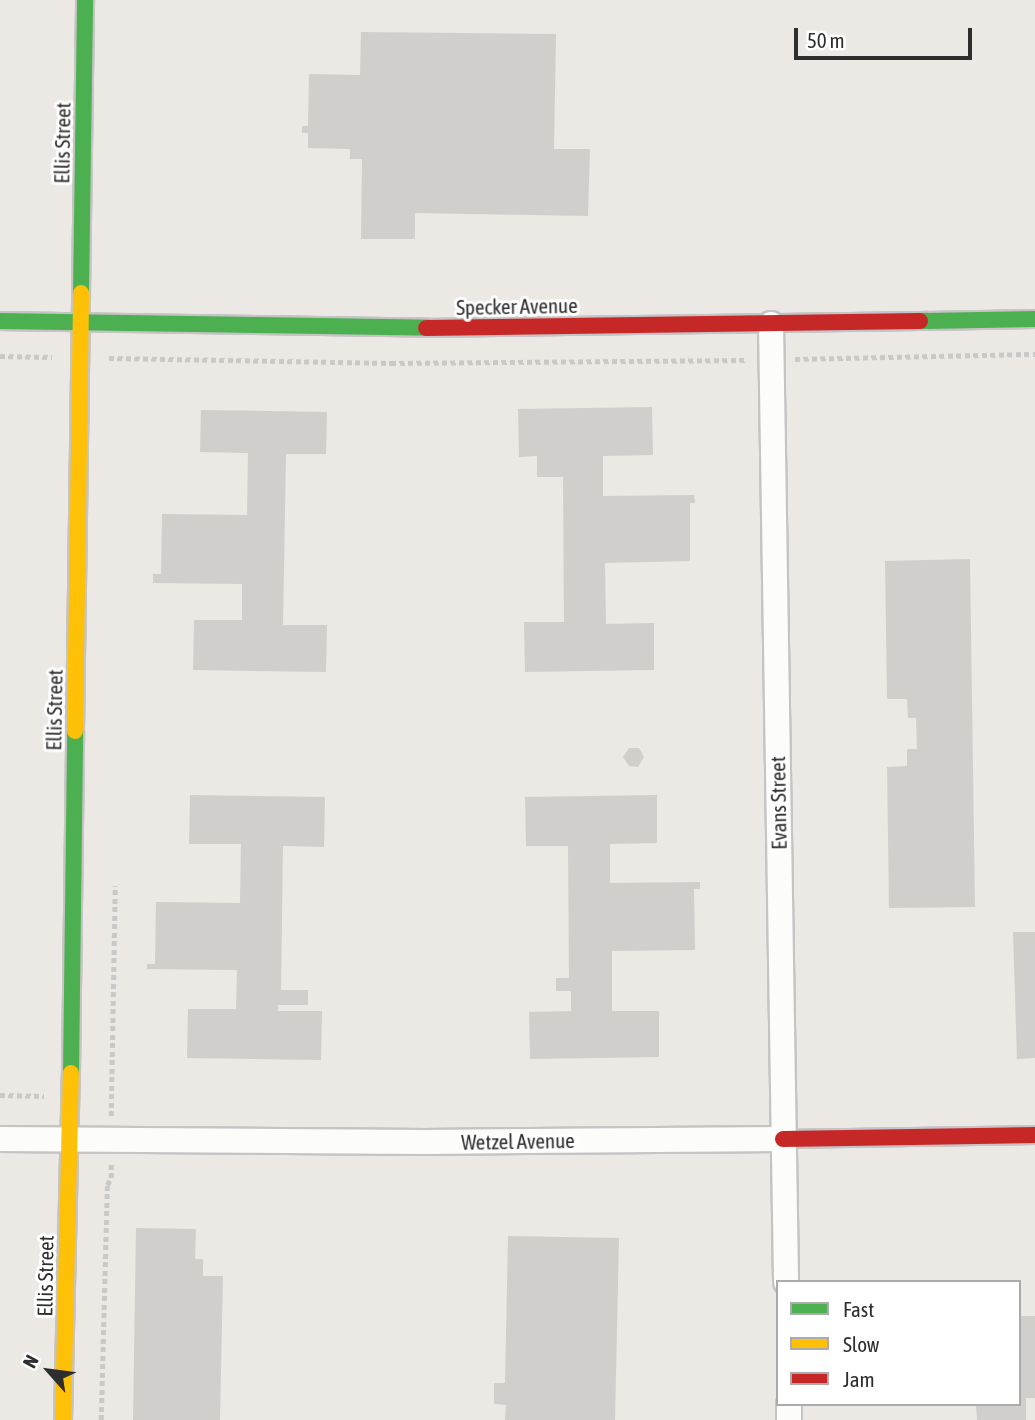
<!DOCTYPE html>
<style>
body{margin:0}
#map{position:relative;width:1035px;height:1420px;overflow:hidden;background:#ece8e4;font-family:"Asap Condensed",sans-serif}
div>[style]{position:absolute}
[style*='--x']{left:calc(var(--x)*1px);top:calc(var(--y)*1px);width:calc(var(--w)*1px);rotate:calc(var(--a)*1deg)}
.building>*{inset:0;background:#d1cecb}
.path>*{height:4.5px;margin-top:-2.25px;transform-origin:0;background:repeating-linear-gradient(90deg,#c9c9c8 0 5px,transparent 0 8.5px)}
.roads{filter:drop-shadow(2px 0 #c5c4c5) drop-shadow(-2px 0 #c5c4c5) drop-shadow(0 2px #c5c4c5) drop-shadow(0 -2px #c5c4c5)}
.street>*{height:24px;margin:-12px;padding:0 12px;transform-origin:12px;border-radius:12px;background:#fcfcfb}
.fast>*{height:16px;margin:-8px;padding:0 8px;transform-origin:8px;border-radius:8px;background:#4caf50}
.slow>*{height:16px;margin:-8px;padding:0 8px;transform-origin:8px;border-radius:8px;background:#ffc107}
.jam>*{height:16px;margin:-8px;padding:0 8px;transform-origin:8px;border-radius:8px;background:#c62828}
span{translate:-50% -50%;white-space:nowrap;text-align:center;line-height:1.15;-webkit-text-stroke:6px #fff;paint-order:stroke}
.street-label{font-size:21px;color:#2e2e2e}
.legend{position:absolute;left:776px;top:1280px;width:245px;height:126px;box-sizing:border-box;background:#fff;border:2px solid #ababab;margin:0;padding:9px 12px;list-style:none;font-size:21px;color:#2e2e2e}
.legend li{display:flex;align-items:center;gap:14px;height:35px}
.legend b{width:35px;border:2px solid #ababab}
.north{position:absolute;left:14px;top:1336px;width:70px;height:70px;-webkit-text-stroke:5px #fff;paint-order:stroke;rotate:298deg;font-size:19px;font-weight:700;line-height:28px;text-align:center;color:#2e2e2e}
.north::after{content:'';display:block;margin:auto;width:24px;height:32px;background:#2e2e2e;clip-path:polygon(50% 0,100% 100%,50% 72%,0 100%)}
.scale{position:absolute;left:794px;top:28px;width:178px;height:32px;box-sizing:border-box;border:4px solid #2e2e2e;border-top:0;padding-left:9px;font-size:21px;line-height:24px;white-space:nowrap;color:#2e2e2e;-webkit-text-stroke:5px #fff;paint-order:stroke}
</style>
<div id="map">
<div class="building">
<i style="clip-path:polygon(361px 32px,556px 34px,554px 149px,590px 149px,588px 216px,415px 213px,415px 239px,361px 239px,362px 159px,350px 159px,350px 149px,308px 148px,308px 133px,302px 133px,302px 126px,308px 126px,309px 74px,360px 75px)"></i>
<i style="clip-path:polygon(652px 407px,653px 455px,603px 456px,603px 496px,694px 495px,695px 503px,690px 503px,690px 561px,605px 563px,606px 624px,654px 623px,654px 670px,525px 672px,524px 622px,564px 622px,563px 477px,537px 477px,537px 456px,519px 457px,518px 409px)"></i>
<i style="clip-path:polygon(201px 410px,327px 412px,326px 454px,286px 454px,283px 625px,327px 625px,326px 672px,193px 670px,194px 620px,242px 620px,242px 584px,153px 583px,153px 574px,161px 574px,162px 514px,247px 515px,248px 453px,200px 452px)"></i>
<i style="clip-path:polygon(970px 559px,975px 907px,889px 908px,887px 767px,907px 766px,907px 749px,917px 749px,916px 718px,908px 718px,907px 699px,887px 699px,885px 561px)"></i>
<i style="clip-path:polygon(629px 748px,639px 748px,644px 757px,638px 767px,629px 766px,623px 757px)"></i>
<i style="clip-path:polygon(190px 795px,325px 797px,324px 847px,283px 846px,281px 990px,308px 990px,308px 1005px,278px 1005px,278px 1011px,322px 1011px,321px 1060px,187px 1058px,188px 1009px,236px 1009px,237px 970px,147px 969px,147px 964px,155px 964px,156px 902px,240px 903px,241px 844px,189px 844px)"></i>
<i style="clip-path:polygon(657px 795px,657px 843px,610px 844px,610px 883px,700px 882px,700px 889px,694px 889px,695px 950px,612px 951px,612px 1011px,659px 1011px,659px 1057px,530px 1059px,529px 1012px,571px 1011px,571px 991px,556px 991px,556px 978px,569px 978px,568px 846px,526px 846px,525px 797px)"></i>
<i style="clip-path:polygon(1013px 932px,1035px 932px,1035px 1058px,1017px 1059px)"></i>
<i style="clip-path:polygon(136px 1228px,196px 1229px,195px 1259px,203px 1259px,203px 1276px,223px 1276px,220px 1420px,133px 1420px)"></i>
<i style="clip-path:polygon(508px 1236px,619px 1238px,615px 1420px,505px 1420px,506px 1405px,494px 1404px,494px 1383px,505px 1383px)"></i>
<i style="clip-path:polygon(1019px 1316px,1035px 1316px,1035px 1398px,1026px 1398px,1026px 1420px,977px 1420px,976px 1404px,1019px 1404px)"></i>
</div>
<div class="path">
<i style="--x:0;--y:356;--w:52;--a:1.1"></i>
<i style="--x:109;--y:358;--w:282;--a:1"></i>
<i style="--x:391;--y:363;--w:357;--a:-0.5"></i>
<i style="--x:795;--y:359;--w:240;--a:-1.2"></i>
<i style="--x:0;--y:1095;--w:44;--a:1.3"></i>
<i style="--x:111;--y:1116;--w:230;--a:-89"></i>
<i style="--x:101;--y:1420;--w:235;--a:-88.5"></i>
<i style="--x:107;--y:1185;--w:8;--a:-60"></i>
<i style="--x:111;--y:1178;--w:15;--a:-90"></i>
</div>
<div class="roads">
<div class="street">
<i style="--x:771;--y:324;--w:958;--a:89.1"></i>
<i style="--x:0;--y:1139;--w:425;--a:0.4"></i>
<i style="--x:425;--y:1142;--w:358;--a:-0.5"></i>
<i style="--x:789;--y:1404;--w:16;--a:90"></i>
</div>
<div class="fast">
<i style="--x:81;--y:293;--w:293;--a:-89.2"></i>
<i style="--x:0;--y:321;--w:426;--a:0.9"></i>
<i style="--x:920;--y:321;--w:115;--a:-1"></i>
<i style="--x:71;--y:1073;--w:342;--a:-89.3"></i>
</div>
<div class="slow">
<i style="--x:75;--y:731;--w:438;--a:-89.2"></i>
<i style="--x:63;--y:1420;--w:347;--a:-88.7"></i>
</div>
<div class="jam">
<i style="--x:426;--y:328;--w:494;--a:-0.8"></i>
<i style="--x:783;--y:1139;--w:252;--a:-0.9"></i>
</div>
</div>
<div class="street-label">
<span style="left:62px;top:143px;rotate:-89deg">Ellis Street</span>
<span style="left:517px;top:306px;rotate:-1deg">Specker Avenue</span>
<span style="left:54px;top:710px;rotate:-89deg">Ellis Street</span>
<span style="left:778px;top:803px;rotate:-91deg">Evans Street</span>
<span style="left:518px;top:1141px;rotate:-1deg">Wetzel Avenue</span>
<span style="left:45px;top:1276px;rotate:-89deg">Ellis Street</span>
</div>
<ul class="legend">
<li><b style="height:9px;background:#4caf50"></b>Fast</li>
<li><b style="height:9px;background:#ffc107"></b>Slow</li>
<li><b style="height:9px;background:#c62828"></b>Jam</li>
</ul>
<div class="north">N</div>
<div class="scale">50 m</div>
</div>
